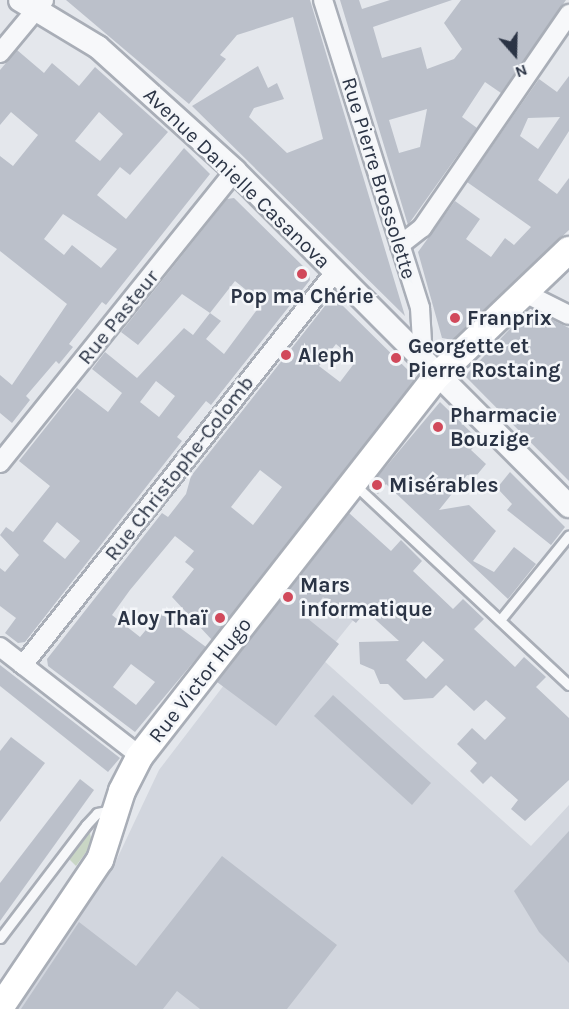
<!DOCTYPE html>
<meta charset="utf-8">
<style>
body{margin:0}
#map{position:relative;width:569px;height:1009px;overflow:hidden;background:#e4e7ec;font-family:Karla,sans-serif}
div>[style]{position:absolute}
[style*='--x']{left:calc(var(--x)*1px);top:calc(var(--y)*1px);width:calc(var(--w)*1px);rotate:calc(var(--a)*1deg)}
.built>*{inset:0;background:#d2d6de}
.green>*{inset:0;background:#c9d6c5}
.building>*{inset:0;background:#bbc0ca}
.roads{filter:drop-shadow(2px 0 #a9aeb7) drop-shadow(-2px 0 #a9aeb7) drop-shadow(0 2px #a9aeb7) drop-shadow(0 -2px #a9aeb7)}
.service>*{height:9px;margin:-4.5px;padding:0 4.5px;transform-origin:4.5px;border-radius:4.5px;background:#f7f8fa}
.minor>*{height:18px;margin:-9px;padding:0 9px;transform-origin:9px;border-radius:9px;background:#f7f8fa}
.tertiary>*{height:22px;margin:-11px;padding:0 11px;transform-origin:11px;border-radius:11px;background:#f7f8fa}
.secondary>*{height:26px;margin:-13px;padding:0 13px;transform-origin:13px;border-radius:13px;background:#fff}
.dots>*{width:16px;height:16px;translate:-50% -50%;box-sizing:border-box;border:3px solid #f4f6f9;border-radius:50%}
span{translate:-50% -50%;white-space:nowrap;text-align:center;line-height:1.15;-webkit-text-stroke:5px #f4f6f9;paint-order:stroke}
.street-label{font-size:21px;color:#2b3445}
.poi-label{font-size:21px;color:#2b3445;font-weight:700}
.left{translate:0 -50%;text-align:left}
.right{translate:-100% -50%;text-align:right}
.north{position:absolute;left:485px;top:24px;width:60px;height:60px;-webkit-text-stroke:4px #f4f6f9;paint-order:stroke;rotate:160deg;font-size:16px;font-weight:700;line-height:24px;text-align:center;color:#2b3445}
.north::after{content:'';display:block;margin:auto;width:21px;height:27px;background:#2b3445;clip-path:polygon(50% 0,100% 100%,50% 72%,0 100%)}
</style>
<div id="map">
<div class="built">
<i style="clip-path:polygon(322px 557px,371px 598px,322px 659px,531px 846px,569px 805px,569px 1009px,15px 1009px,116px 861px,159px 770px)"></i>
</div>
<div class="green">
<i style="clip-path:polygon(90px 833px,92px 844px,76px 866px,69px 859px)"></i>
</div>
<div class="building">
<i style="clip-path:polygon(66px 0,310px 0,405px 316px,192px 106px,258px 66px,268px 88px,277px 83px,284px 99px,254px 108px,249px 117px,287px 153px,323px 139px,293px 17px,237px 35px,220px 55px,226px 59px,189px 104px)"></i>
<i style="clip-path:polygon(evenodd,340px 0,359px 0,362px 9px,390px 0,452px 0,373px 27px,382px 58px,421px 47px,427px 69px,454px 59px,462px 49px,444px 23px,461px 0,566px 0,501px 93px,485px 82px,462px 117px,477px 128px,408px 225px,340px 0,427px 109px,420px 147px,399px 153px,389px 120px,427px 109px)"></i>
<i style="clip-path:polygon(evenodd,17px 50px,44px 73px,52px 63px,79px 86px,95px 67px,168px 132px,130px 175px,120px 167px,97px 195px,126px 219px,184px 148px,210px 174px,106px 305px,102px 302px,69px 344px,73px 347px,59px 364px,56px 361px,26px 396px,30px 400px,12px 423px,0 413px,0 375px,12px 385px,67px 304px,0 251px,0 156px,13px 166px,38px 135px,11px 112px,0 125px,0 70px,17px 50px,99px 112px,123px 134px,100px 161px,75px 141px,99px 112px,17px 50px,63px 214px,117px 249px,101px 268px,72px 245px,64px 255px,44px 239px,63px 214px)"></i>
<i style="clip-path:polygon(evenodd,569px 76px,569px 131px,538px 180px,557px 194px,569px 178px,569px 230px,453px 340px,442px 338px,418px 252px,455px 201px,480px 219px,466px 239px,491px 257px,505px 238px,514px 245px,531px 227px,467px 182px,539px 79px,557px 92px,569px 76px,560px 117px,538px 149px,520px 136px,528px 118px,560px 117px)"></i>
<i style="clip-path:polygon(evenodd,234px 198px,309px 272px,310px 280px,211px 405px,206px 401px,177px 437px,182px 441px,25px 642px,18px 643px,5px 633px,16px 618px,0 606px,0 568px,5px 572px,19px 555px,0 535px,6px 527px,13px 532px,50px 486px,19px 461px,77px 388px,108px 412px,122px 393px,92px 369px,105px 352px,137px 378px,184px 328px,193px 335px,210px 313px,182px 294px,138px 345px,121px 332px,227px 199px,234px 198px,235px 281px,262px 303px,224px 354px,206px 339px,221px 321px,210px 313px,235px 281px,234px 198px,156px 381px,175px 396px,159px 417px,140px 402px,156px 381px,234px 198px,57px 522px,80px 541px,65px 559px,43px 541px,57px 522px)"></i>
<i style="clip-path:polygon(evenodd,328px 302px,339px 302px,413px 375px,414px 382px,212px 640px,172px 597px,194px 569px,185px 562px,194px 551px,175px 536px,130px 590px,112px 615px,140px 637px,160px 613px,206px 647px,135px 732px,48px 666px,47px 659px,162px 513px,168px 517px,186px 494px,191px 476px,328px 302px,336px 344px,356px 361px,340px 382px,319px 366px,336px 344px,328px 302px,260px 470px,282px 487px,253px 525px,231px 507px,260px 470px,328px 302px,131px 664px,155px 682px,136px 705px,113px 687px,131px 664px)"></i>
<i style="clip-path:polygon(534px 311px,569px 328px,569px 481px,465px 376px,526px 312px)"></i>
<i style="clip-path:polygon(440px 402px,479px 440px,471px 450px,486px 464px,476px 476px,467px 475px,439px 510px,469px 505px,496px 531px,473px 561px,494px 572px,514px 547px,536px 564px,508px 599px,386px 484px,378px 494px,369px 487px)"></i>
<i style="clip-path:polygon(510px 472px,565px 527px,551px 545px,507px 510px,512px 504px,497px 488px)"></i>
<i style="clip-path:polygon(evenodd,349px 513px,391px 551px,401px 540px,422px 561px,413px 571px,453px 609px,463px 599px,484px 619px,474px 629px,515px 667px,524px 657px,546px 677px,536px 687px,569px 718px,569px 780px,525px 821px,511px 809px,518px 800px,491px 776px,483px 784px,470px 771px,477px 763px,457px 744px,472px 728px,485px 740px,506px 718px,486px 700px,474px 711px,446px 685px,433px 698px,404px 700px,388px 684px,380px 684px,374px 670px,360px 664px,359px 642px,399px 641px,366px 611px,356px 623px,323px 597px,307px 618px,339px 644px,276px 726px,217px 682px,349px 513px,423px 641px,444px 660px,426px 679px,406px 660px,423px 641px)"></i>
<i style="clip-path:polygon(0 665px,120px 758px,108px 772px,0 686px)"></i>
<i style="clip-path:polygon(333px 695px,431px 783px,412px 805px,314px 716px)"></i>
<i style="clip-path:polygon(11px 737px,45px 763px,0 822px,0 751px)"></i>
<i style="clip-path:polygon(80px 779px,94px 790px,0 921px,0 883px)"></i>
<i style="clip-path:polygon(569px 831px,569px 963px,539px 932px,514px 891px)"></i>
<i style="clip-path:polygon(222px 856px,337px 945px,287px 1009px,200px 1009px,177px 991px,163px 1009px,21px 1009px,79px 922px,136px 966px)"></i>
</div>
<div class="roads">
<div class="service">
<i style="--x:354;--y:484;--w:294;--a:43.1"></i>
<i style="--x:500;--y:620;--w:109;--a:-50.9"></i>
<i style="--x:0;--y:938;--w:142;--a:-52.7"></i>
<i style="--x:86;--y:825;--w:16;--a:-47"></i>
<i style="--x:97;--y:813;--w:16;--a:-11"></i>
</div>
<div class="minor">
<i style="--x:323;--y:0;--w:323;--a:72.5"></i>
<i style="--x:420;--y:308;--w:51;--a:86.6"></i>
<i style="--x:0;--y:53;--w:69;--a:-50.3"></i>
<i style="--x:400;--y:245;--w:28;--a:-38"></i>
<i style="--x:422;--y:228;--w:260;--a:-55.5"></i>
<i style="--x:523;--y:292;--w:51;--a:26.6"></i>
<i style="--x:0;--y:463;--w:375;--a:-51.2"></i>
<i style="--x:0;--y:647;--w:177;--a:37.9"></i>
<i style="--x:23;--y:665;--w:502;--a:-51.55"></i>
</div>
<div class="tertiary">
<i style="--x:20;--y:0;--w:91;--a:31.1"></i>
<i style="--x:98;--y:47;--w:185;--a:42.1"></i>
<i style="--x:235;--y:171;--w:473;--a:45.1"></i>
</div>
<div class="secondary">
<i style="--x:0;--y:1008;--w:179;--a:-56"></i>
<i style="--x:100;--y:860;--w:72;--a:-72.3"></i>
<i style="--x:122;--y:791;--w:39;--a:-63"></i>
<i style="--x:140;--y:756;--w:484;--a:-52"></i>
<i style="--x:438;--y:375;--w:181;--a:-43.7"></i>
</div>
</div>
<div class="dots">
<i style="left:302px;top:274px;background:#d1495b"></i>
<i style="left:455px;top:318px;background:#d1495b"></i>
<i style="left:286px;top:355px;background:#d1495b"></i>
<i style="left:396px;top:358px;background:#d1495b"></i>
<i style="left:438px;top:427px;background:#d1495b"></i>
<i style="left:377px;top:485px;background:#d1495b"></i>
<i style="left:288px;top:597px;background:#d1495b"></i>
<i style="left:220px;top:618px;background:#d1495b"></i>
</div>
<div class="street-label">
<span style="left:237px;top:178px;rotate:44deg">Avenue Danielle Casanova</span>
<span style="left:379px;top:178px;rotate:73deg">Rue Pierre Brossolette</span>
<span style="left:118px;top:317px;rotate:-51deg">Rue Pasteur</span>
<span style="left:179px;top:468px;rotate:-52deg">Rue Christophe-Colomb</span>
<span style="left:200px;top:680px;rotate:-52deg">Rue Victor Hugo</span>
</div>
<div class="poi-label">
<span style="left:302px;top:296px">Pop ma Chérie</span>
<span class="left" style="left:467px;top:318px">Franprix</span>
<span class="left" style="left:408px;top:358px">Georgette et<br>Pierre Rostaing</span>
<span class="left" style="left:298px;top:355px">Aleph</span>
<span class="left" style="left:450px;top:427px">Pharmacie<br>Bouzige</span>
<span class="left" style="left:389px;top:485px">Misérables</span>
<span class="left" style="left:300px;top:597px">Mars<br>informatique</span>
<span class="right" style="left:208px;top:618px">Aloy Thaï</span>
</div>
<div class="north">N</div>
</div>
